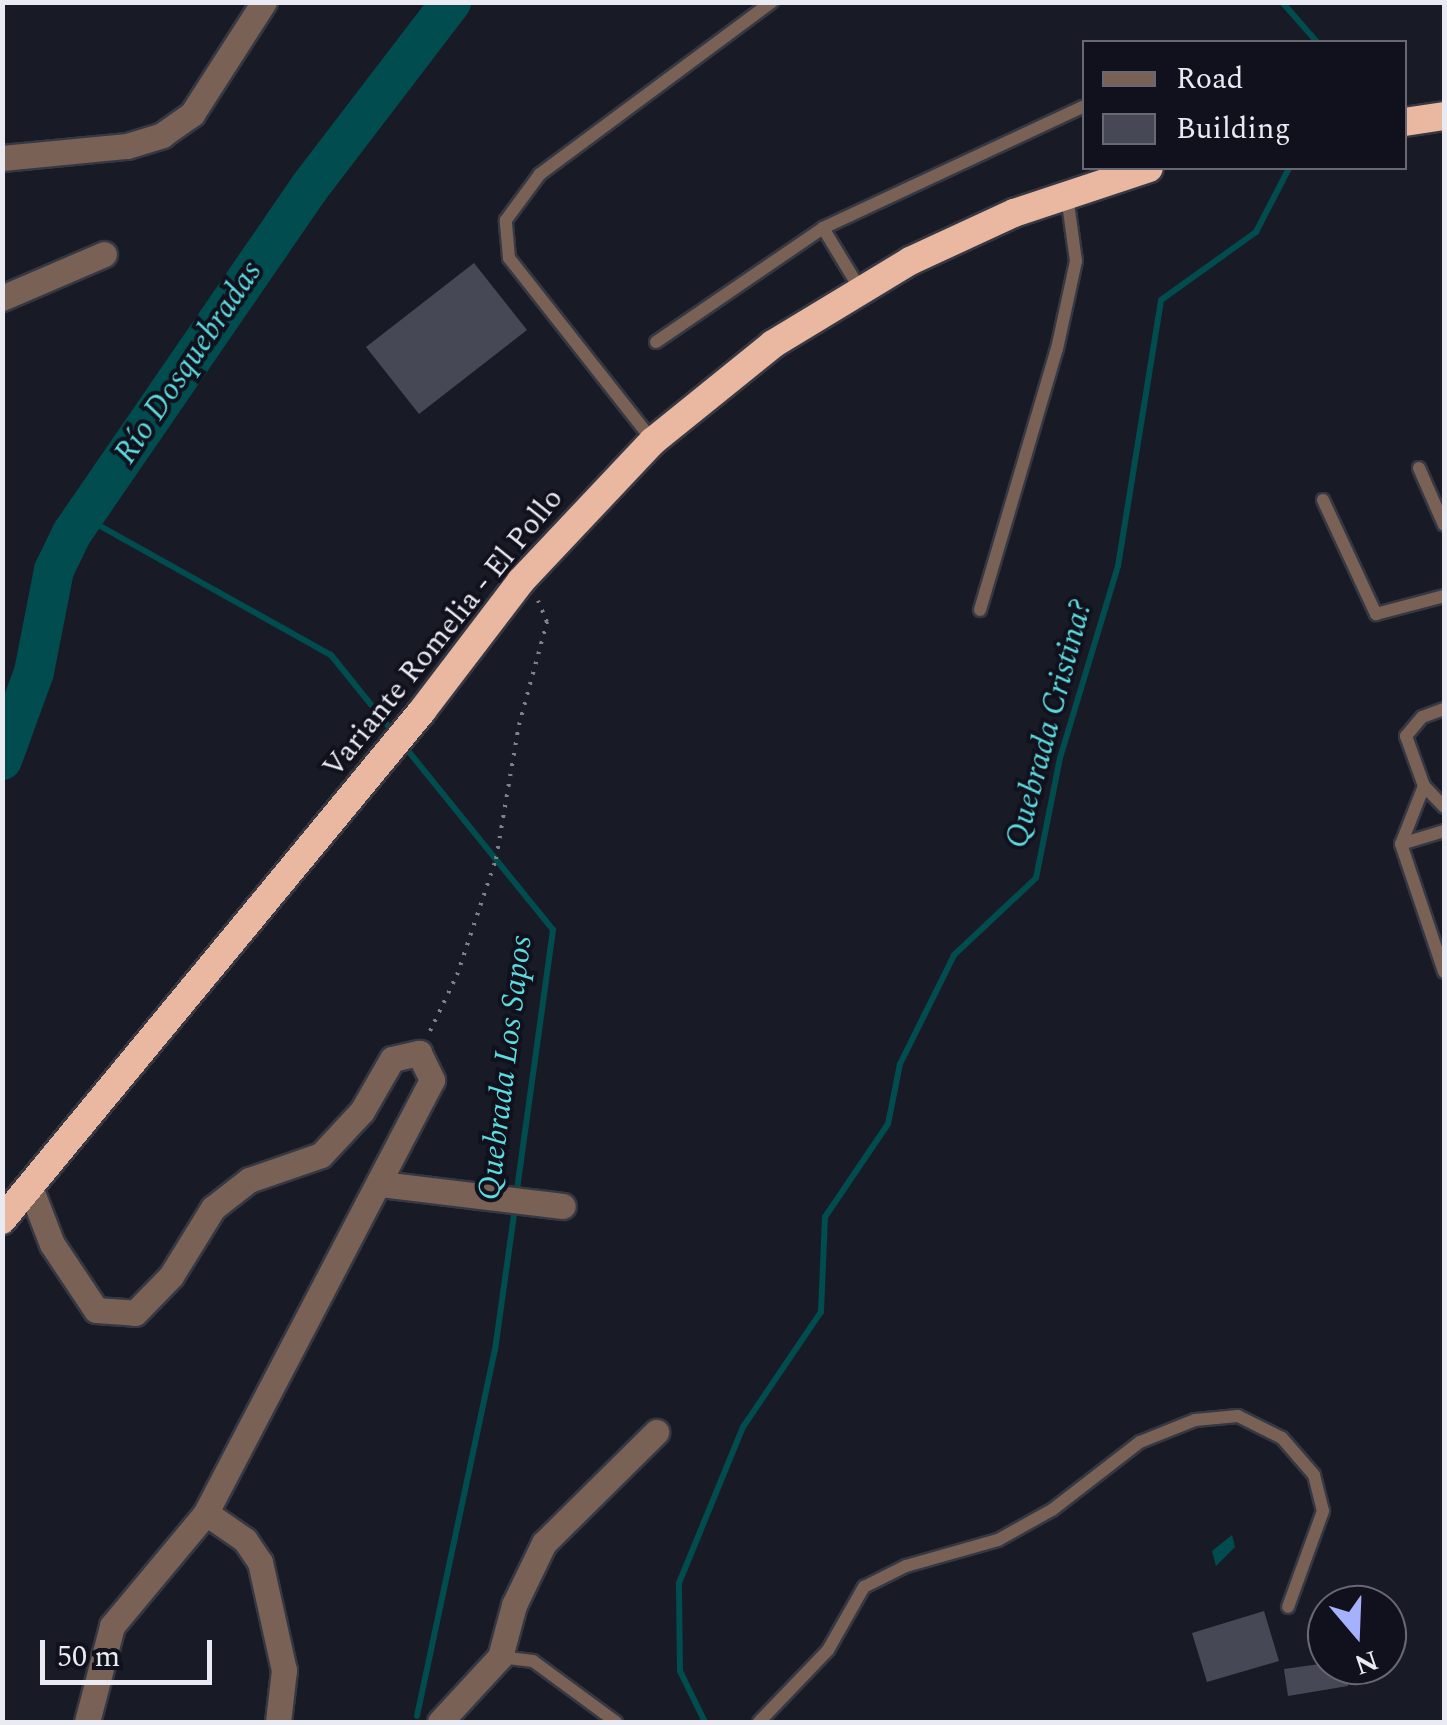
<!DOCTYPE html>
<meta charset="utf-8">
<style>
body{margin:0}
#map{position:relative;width:1447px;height:1725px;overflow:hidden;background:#181b25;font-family:Spectral,serif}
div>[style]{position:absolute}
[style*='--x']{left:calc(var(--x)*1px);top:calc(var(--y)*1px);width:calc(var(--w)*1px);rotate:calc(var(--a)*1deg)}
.water>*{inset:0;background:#004c4e}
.stream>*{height:6px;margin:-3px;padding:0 3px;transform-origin:3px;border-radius:3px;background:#004c4e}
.river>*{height:40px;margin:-20px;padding:0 20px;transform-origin:20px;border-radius:20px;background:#004c4e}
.building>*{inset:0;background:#464855}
.path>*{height:4px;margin-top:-2px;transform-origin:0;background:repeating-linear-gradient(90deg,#80828b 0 2.5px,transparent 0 10.5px)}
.roads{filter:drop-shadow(2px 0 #353842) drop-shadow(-2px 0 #353842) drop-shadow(0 2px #353842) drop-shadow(0 -2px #353842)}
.service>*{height:12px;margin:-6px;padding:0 6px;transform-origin:6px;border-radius:6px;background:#7a6156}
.minor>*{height:25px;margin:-12.5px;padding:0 12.5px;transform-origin:12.5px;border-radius:12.5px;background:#7a6156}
.trunk>*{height:28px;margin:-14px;padding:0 14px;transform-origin:14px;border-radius:14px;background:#eab7a1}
span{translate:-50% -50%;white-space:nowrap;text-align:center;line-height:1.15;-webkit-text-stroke:8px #10111c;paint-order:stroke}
.street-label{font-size:30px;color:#e9eaf2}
.water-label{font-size:32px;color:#5ddbdf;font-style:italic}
.frame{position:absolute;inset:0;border:5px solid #e9eaf2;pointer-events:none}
.legend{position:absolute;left:1082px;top:40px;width:325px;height:130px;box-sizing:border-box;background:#10111c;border:2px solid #676872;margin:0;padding:12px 18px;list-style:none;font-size:30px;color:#e9eaf2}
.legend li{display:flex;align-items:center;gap:20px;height:50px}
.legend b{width:50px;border:2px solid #676872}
.north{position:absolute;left:1307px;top:1585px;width:100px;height:100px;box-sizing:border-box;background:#10111c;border:2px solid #676872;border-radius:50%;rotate:161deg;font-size:28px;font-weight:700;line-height:40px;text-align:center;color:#e9eaf2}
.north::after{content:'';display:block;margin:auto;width:35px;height:45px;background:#a5b1fc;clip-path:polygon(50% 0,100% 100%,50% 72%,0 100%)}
.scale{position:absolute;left:40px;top:1640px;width:172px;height:45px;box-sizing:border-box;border:5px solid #e9eaf2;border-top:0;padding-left:12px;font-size:30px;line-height:35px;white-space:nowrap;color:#e9eaf2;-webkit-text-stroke:8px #10111c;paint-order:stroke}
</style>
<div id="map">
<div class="water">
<i style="clip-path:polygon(1232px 1535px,1235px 1547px,1216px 1566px,1212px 1551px)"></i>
</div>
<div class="stream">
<i style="--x:1282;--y:2;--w:53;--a:48.8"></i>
<i style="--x:84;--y:517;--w:283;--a:29.2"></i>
<i style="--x:331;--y:655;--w:100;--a:51.1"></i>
<i style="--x:405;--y:747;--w:235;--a:51"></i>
<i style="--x:553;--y:930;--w:268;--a:97.9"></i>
<i style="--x:417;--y:1716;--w:374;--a:-78"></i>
<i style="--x:495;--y:1350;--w:144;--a:-82"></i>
<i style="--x:705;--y:1722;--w:57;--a:-116.1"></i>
<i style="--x:680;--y:1671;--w:88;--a:-90.7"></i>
<i style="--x:679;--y:1583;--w:169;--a:-67.7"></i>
<i style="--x:743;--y:1427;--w:139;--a:-55.9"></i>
<i style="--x:821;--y:1312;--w:95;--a:-87.6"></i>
<i style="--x:825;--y:1217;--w:112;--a:-55.9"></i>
<i style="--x:888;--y:1124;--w:61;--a:-78.7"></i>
<i style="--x:900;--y:1064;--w:122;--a:-63.6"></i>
<i style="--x:954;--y:955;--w:112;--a:-43.2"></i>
<i style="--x:1036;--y:878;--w:122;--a:-78.7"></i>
<i style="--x:1060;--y:758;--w:201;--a:-73.2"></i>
<i style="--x:1118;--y:566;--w:269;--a:-80.8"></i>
<i style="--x:1161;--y:300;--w:117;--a:-35.6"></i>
<i style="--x:1256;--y:232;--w:72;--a:-62.7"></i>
</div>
<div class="river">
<i style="--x:2;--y:760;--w:94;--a:-70"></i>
<i style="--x:34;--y:672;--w:104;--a:-78.9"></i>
<i style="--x:54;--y:570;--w:41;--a:-64.1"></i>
<i style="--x:72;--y:533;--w:419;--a:-55.5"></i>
<i style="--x:309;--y:188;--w:234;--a:-52.6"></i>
</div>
<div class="building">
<i style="clip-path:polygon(474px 263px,527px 330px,419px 414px,366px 347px)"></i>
<i style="clip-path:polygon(1264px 1611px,1279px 1661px,1207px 1682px,1192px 1633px)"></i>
<i style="clip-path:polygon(1327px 1663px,1345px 1665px,1348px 1686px,1288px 1696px,1284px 1669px)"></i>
</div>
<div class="path">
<i style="--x:430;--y:1031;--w:62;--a:-64.3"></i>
<i style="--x:457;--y:975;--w:122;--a:-71.4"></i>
<i style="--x:496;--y:859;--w:136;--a:-80.3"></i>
<i style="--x:519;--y:725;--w:107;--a:-74.8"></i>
<i style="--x:547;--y:622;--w:23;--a:-113"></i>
</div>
<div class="roads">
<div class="service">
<i style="--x:823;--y:228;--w:71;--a:58.8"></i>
<i style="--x:656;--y:342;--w:202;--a:-34.3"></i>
<i style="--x:823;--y:228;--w:287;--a:-25"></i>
<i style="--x:653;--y:441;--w:233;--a:-128.2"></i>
<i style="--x:509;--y:258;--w:38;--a:-95"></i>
<i style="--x:506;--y:220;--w:57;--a:-53.5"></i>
<i style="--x:540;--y:174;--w:289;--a:-36.6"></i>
<i style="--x:1419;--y:468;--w:62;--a:66.3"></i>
<i style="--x:1323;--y:500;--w:126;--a:65.1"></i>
<i style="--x:1376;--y:614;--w:70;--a:-14.8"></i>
<i style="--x:980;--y:610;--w:272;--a:-73.6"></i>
<i style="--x:1057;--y:349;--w:90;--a:-77.8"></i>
<i style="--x:1076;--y:261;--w:66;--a:-97.9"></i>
<i style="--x:1444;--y:709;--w:23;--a:160"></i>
<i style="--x:1422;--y:717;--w:25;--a:130"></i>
<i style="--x:1406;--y:736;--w:53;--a:70.2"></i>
<i style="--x:1424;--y:786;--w:29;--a:46"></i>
<i style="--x:1424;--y:786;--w:62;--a:111.6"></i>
<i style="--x:1401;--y:844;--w:135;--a:71.4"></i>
<i style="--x:1401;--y:844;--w:45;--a:-16.8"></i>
<i style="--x:500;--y:1657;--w:33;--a:7"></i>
<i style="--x:533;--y:1661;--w:103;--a:36.3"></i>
<i style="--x:759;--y:1722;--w:100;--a:-46.2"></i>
<i style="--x:828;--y:1650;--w:73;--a:-60.3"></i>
<i style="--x:864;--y:1587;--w:47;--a:-26.6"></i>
<i style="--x:906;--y:1566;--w:96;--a:-15.8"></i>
<i style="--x:998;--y:1540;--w:62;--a:-29.1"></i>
<i style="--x:1052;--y:1510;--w:111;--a:-37.7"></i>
<i style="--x:1140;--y:1442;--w:59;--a:-21.8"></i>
<i style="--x:1195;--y:1420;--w:43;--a:-5.3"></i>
<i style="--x:1238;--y:1416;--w:49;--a:26.6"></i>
<i style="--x:1282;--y:1438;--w:49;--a:49.1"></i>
<i style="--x:1314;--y:1475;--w:37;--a:76"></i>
<i style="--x:1323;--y:1511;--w:102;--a:110"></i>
</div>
<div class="minor">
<i style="--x:2;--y:158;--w:126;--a:-5.5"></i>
<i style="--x:127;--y:146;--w:37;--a:-17"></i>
<i style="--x:162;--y:135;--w:37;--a:-35"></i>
<i style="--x:192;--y:114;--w:133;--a:-57.3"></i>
<i style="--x:2;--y:298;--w:111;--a:-23.3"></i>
<i style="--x:381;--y:1184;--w:183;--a:6.9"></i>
<i style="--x:30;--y:1187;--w:61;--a:68.9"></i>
<i style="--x:52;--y:1244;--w:79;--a:56.3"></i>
<i style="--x:96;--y:1310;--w:39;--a:4"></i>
<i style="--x:135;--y:1313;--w:52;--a:-45.8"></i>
<i style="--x:171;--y:1276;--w:80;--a:-58.3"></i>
<i style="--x:213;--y:1208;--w:46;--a:-37.9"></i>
<i style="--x:249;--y:1180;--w:76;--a:-19.1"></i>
<i style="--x:321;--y:1155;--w:60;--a:-47"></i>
<i style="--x:362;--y:1111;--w:60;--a:-60"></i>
<i style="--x:392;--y:1059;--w:28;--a:-13"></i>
<i style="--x:419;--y:1053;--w:30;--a:64"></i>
<i style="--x:432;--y:1080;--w:488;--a:117.6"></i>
<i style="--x:206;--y:1513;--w:147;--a:129.8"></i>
<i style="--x:112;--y:1626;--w:99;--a:104.6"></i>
<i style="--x:206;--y:1513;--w:47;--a:34.7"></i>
<i style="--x:245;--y:1540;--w:27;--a:56"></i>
<i style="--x:260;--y:1562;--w:111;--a:77.5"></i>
<i style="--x:284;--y:1670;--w:52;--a:96.6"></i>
<i style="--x:440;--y:1722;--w:88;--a:-47.3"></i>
<i style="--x:500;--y:1657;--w:54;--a:-74.9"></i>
<i style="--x:514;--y:1605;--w:69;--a:-64.2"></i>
<i style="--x:544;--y:1543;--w:158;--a:-44.7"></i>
</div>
<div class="trunk">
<i style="--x:1404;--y:122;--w:40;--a:-8.5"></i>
<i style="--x:2;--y:1220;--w:660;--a:-50.47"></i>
<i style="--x:422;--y:711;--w:163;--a:-52.7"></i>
<i style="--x:521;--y:581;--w:192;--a:-46.7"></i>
<i style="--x:653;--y:441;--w:154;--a:-38.9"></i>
<i style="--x:773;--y:344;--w:160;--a:-31.2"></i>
<i style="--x:910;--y:261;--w:115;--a:-24.8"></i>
<i style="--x:1014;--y:213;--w:142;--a:-18.4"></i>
</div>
</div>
<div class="street-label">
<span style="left:443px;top:633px;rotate:-51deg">Variante Romelia - El Pollo</span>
</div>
<div class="water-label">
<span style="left:189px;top:363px;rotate:-56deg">Río Dosquebradas</span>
<span style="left:1050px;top:724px;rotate:-75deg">Quebrada Cristina?</span>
<span style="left:506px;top:1068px;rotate:-83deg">Quebrada Los Sapos</span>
</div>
<div class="frame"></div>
<ul class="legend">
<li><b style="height:12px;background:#7a6156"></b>Road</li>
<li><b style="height:28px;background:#464855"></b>Building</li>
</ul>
<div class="north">N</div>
<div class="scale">50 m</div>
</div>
